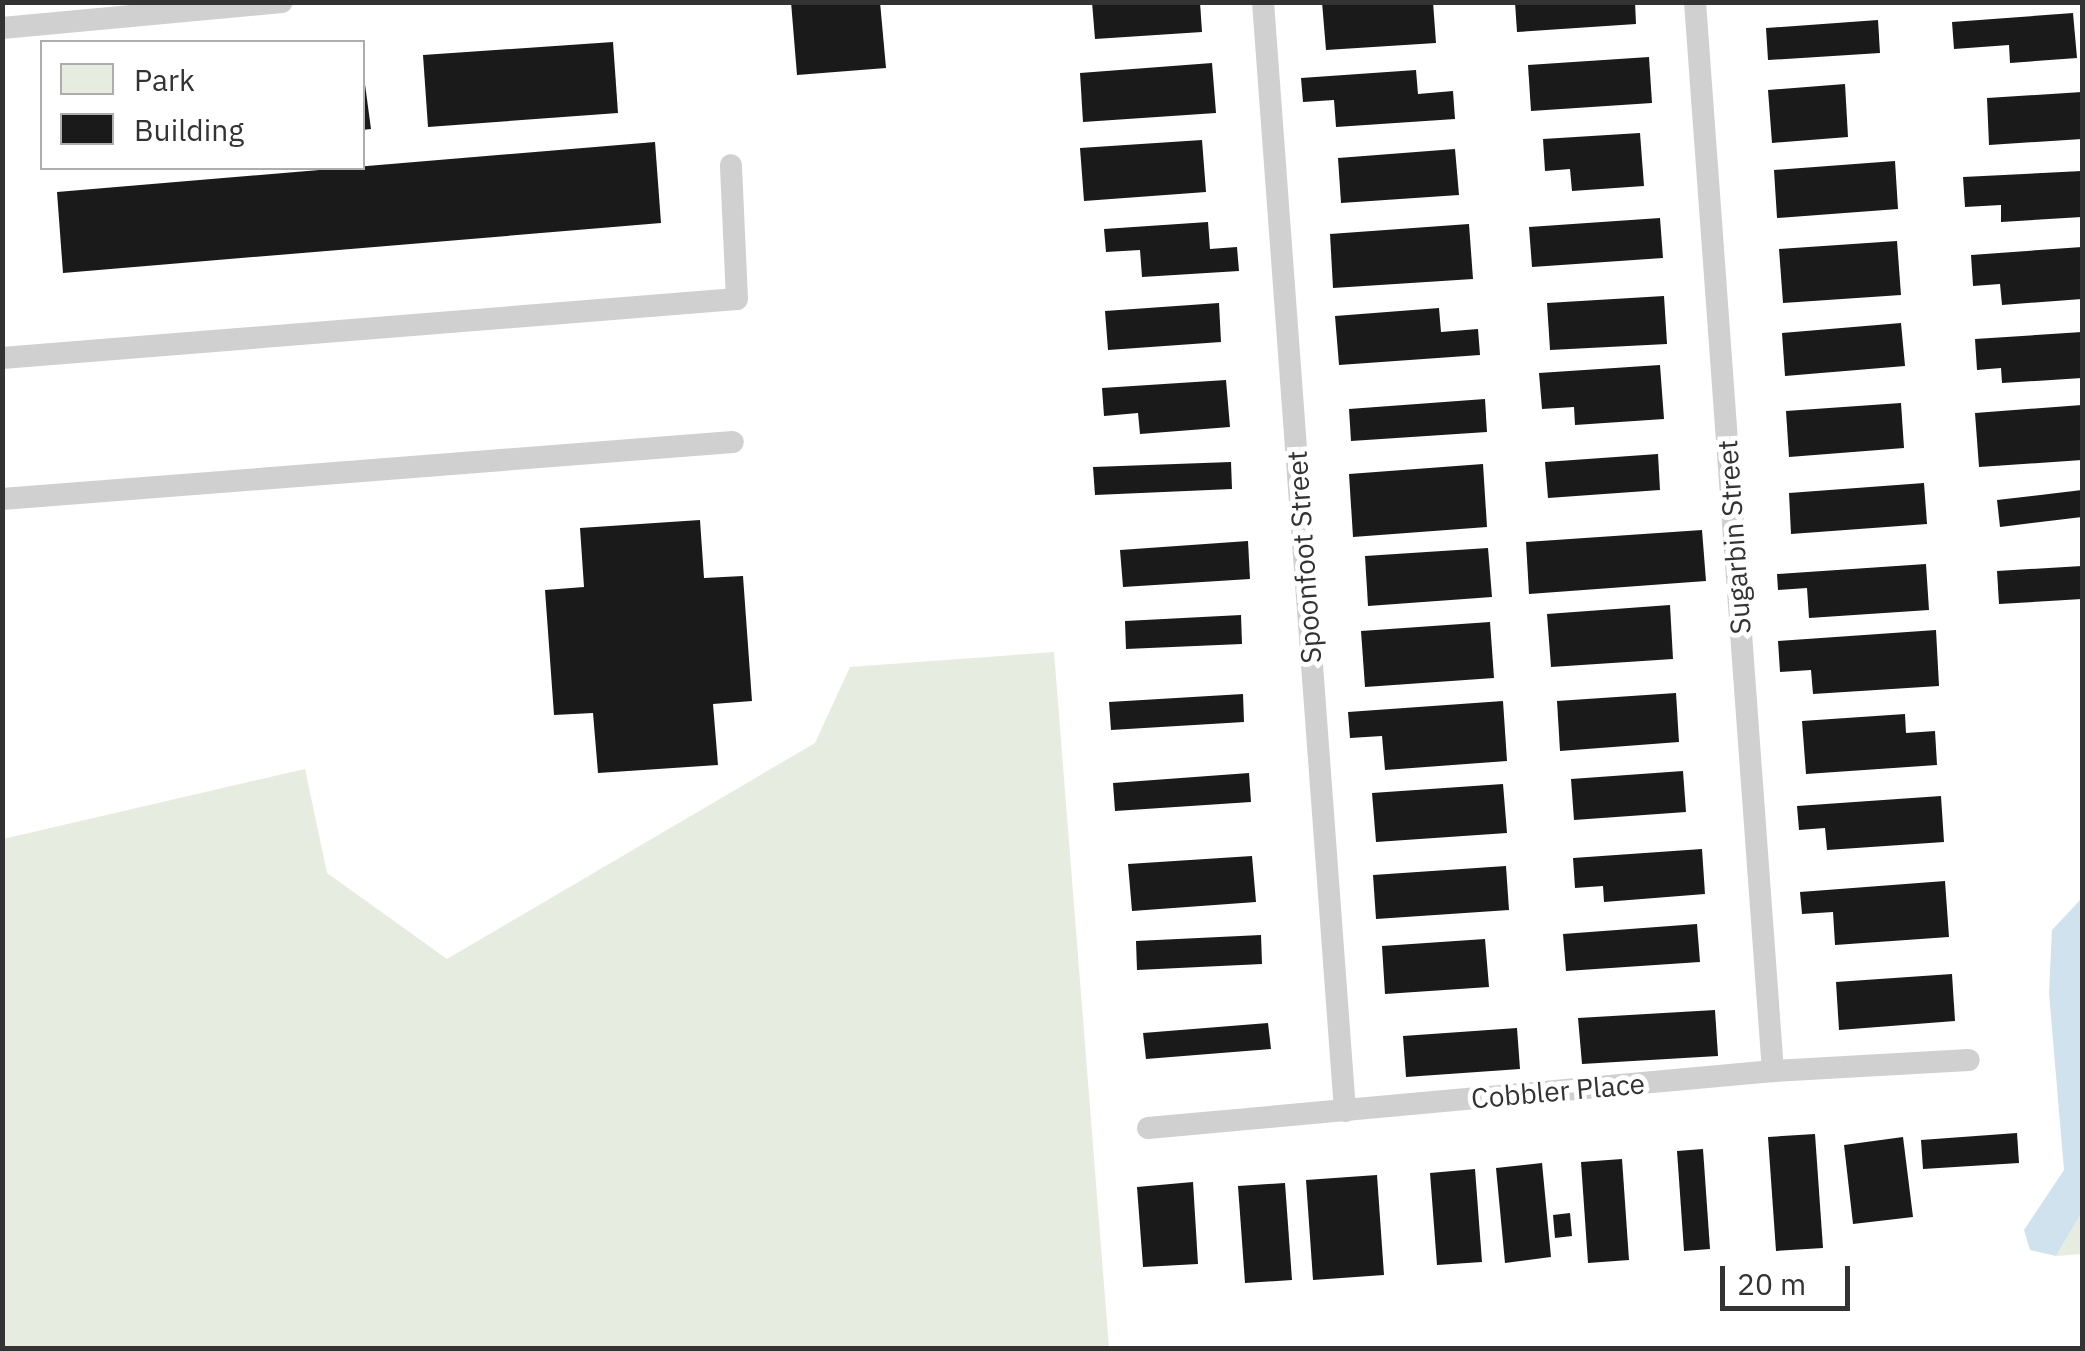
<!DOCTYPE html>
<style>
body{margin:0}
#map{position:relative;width:2085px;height:1351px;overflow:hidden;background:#fff;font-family:"IBM Plex Sans",sans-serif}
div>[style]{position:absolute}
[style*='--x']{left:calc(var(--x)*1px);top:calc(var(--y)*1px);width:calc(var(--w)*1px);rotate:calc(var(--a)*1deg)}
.green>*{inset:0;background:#e6ecdf}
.water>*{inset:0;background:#cfe2ee}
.building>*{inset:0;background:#1a1a1a}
.service>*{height:22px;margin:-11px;padding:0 11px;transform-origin:11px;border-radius:11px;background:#d0d0d0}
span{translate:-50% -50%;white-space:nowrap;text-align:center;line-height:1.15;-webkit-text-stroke:10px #fff;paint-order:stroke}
.street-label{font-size:28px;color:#333}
.frame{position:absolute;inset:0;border:5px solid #333;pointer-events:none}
.legend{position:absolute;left:40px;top:40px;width:325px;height:130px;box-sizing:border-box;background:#fff;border:2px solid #adadad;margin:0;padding:12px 18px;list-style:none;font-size:30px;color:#333}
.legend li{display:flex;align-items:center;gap:20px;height:50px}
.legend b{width:50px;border:2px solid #adadad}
.scale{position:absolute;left:1720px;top:1266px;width:130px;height:45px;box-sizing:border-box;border:5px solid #333;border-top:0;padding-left:12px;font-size:30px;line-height:35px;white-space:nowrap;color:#333;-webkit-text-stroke:8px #fff;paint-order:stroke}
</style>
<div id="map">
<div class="green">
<i style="clip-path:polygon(1054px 652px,1109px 1348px,3px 1348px,3px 839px,305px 769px,327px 873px,447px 959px,815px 743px,850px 667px)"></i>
<i style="clip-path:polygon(2082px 1212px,2082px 1254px,2056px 1256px)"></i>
</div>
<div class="water">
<i style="clip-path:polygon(2082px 898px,2082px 1212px,2056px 1256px,2030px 1250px,2024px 1230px,2064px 1170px,2049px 993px,2052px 930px)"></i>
</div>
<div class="building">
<i style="clip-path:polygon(791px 2px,880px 2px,886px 68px,797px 75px)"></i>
<i style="clip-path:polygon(1092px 2px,1200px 2px,1202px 32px,1095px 39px)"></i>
<i style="clip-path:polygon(1322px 2px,1433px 2px,1436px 43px,1326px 50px)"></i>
<i style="clip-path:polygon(1515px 2px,1635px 2px,1636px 24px,1517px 32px)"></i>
<i style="clip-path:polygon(2073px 13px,2077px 58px,2010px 63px,2009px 45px,1954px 49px,1952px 22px)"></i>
<i style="clip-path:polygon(1878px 20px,1880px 53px,1768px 60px,1766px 28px)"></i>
<i style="clip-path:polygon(613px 42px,618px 113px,428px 127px,423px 55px)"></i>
<i style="clip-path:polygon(1649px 57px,1652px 103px,1531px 111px,1528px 65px)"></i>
<i style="clip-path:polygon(362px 62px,371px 129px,362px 130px)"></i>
<i style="clip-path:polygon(1212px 63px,1216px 113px,1083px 122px,1080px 73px)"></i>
<i style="clip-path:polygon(1416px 70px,1418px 94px,1453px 91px,1455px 119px,1336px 127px,1334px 100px,1303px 102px,1301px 78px)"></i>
<i style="clip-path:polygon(1845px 84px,1848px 137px,1772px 143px,1768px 90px)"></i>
<i style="clip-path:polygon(2082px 92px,2082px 139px,1989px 145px,1987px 98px)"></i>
<i style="clip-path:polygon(1640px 133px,1644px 186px,1572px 191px,1570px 169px,1545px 171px,1543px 139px)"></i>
<i style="clip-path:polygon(1202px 140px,1206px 192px,1084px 201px,1080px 148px)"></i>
<i style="clip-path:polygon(655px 142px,661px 223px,63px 273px,57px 192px)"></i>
<i style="clip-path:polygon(1455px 149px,1459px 195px,1341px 203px,1338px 158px)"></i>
<i style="clip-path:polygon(1895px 161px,1898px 209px,1777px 218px,1774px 170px)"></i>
<i style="clip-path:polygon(2082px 171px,2082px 217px,2001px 222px,2001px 205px,1965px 207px,1963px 177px)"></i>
<i style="clip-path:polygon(1660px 218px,1663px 258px,1532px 267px,1529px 227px)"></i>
<i style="clip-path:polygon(1208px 222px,1210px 249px,1237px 247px,1239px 271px,1142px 277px,1140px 250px,1106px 252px,1104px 229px)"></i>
<i style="clip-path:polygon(1469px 224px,1473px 279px,1333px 288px,1330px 234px)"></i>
<i style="clip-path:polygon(1897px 241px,1901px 295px,1783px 303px,1779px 249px)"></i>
<i style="clip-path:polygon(2082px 247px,2082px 299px,2002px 305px,2000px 284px,1973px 286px,1971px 255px)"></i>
<i style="clip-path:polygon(1664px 296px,1667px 344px,1550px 350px,1547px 303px)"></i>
<i style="clip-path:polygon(1219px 303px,1221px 342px,1108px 350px,1105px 311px)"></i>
<i style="clip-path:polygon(1439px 308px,1441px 332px,1478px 329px,1480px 355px,1339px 365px,1335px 316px)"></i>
<i style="clip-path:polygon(1901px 323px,1905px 366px,1785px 376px,1782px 333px)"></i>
<i style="clip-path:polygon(2082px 332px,2082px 378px,2002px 383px,2001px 368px,1977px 370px,1975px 339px)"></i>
<i style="clip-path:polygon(1660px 365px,1664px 419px,1575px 425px,1574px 407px,1542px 409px,1539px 373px)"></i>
<i style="clip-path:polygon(1226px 380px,1230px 427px,1140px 434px,1138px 413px,1104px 416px,1102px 388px)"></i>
<i style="clip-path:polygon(1485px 399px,1487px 432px,1351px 441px,1349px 409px)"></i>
<i style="clip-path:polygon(1901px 403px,1904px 448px,1789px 457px,1786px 411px)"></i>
<i style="clip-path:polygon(2082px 405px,2082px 460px,1979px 467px,1975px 413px)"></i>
<i style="clip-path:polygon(1658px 454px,1660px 490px,1548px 498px,1545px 462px)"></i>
<i style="clip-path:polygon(1231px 462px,1232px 489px,1095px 495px,1093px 467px)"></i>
<i style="clip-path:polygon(1483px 464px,1487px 527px,1353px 537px,1349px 474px)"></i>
<i style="clip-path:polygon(1924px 483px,1927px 524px,1791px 534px,1789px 493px)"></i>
<i style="clip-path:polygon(2082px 490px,2082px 517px,2000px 527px,1997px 500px)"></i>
<i style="clip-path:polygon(700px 520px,704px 578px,743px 576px,752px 701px,713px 704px,718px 765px,598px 773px,593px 713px,554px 715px,545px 590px,584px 587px,580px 528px)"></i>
<i style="clip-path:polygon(1702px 530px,1706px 581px,1529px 594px,1526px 542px)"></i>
<i style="clip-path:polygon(1248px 541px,1250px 579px,1123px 587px,1120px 550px)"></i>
<i style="clip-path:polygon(1488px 548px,1492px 597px,1368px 606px,1365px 556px)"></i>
<i style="clip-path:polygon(1926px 564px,1929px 610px,1809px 618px,1807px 588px,1778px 590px,1777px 574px)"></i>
<i style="clip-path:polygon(2082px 566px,2082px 599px,1999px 604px,1997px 571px)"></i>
<i style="clip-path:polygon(1670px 605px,1673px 659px,1551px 667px,1547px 614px)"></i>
<i style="clip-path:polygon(1241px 615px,1242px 644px,1126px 649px,1125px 621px)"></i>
<i style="clip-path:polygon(1490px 622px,1494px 678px,1365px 687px,1361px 631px)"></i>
<i style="clip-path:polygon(1936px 630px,1939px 686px,1813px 694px,1811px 670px,1780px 672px,1778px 641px)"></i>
<i style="clip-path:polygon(1676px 693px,1679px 742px,1560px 751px,1557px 701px)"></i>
<i style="clip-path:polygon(1243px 694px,1244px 722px,1111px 730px,1109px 702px)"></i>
<i style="clip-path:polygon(1503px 701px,1507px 761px,1385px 770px,1382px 736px,1350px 738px,1348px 712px)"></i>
<i style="clip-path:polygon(1905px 714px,1906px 733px,1935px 731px,1937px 765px,1806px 774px,1802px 721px)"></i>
<i style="clip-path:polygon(1683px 771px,1686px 812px,1574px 820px,1571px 779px)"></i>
<i style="clip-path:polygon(1249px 773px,1251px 802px,1115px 811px,1113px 783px)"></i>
<i style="clip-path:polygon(1503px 784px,1507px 833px,1376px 842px,1372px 793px)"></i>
<i style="clip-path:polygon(1941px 796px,1944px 842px,1827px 850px,1825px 828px,1799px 830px,1797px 806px)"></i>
<i style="clip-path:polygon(1702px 849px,1705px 894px,1604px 902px,1603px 886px,1575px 888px,1573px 858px)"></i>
<i style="clip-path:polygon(1252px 856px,1256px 902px,1132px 911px,1128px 864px)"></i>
<i style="clip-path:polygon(1506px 866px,1509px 910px,1376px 919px,1373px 875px)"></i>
<i style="clip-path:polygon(1945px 881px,1949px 937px,1835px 945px,1833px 912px,1802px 914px,1800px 892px)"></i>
<i style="clip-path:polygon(1697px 924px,1700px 962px,1566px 971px,1563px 934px)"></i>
<i style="clip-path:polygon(1261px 935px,1262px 964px,1137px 970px,1136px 941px)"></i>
<i style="clip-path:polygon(1485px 939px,1489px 987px,1385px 994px,1382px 946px)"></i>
<i style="clip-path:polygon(1952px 974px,1955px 1021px,1839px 1030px,1836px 982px)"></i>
<i style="clip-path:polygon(1715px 1010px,1718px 1056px,1582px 1064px,1578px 1018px)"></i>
<i style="clip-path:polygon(1268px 1023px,1271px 1049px,1146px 1059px,1143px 1033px)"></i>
<i style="clip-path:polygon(1517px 1028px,1520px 1069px,1406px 1077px,1403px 1036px)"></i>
<i style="clip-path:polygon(2017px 1133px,2019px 1163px,1923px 1169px,1921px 1140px)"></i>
<i style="clip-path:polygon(1815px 1134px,1823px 1248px,1776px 1251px,1768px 1137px)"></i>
<i style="clip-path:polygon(1903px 1137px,1913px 1217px,1853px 1224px,1844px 1145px)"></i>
<i style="clip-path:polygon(1703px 1149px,1710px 1249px,1684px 1251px,1677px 1151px)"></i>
<i style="clip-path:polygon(1622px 1159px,1629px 1260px,1588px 1263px,1581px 1162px)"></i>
<i style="clip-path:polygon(1542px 1163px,1551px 1257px,1505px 1263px,1496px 1168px)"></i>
<i style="clip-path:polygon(1475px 1169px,1482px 1262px,1437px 1265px,1430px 1173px)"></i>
<i style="clip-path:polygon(1377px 1175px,1384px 1275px,1313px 1280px,1306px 1180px)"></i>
<i style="clip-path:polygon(1193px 1182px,1198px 1264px,1143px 1267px,1137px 1187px)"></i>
<i style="clip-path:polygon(1285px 1183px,1292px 1280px,1245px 1283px,1238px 1186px)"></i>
<i style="clip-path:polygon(1570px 1213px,1572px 1236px,1555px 1238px,1553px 1215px)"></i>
</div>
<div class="service">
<i style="--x:1263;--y:2;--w:1112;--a:85.77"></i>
<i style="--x:1695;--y:2;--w:1072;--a:85.83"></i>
<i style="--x:2;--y:28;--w:281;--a:-5.3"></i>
<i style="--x:2;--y:358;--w:737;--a:-4.59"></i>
<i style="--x:737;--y:299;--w:134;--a:-92.6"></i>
<i style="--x:2;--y:499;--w:733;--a:-4.46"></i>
<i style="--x:1148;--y:1128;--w:628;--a:-5.21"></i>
<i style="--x:1773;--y:1071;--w:196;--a:-3.2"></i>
</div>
<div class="street-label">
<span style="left:1734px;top:537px;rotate:-94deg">Sugarbin Street</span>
<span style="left:1304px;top:557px;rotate:-94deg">Spoonfoot Street</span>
<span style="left:1558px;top:1091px;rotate:-5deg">Cobbler Place</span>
</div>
<div class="frame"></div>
<ul class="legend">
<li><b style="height:28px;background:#e6ecdf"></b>Park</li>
<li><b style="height:28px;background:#1a1a1a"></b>Building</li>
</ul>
<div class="scale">20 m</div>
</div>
